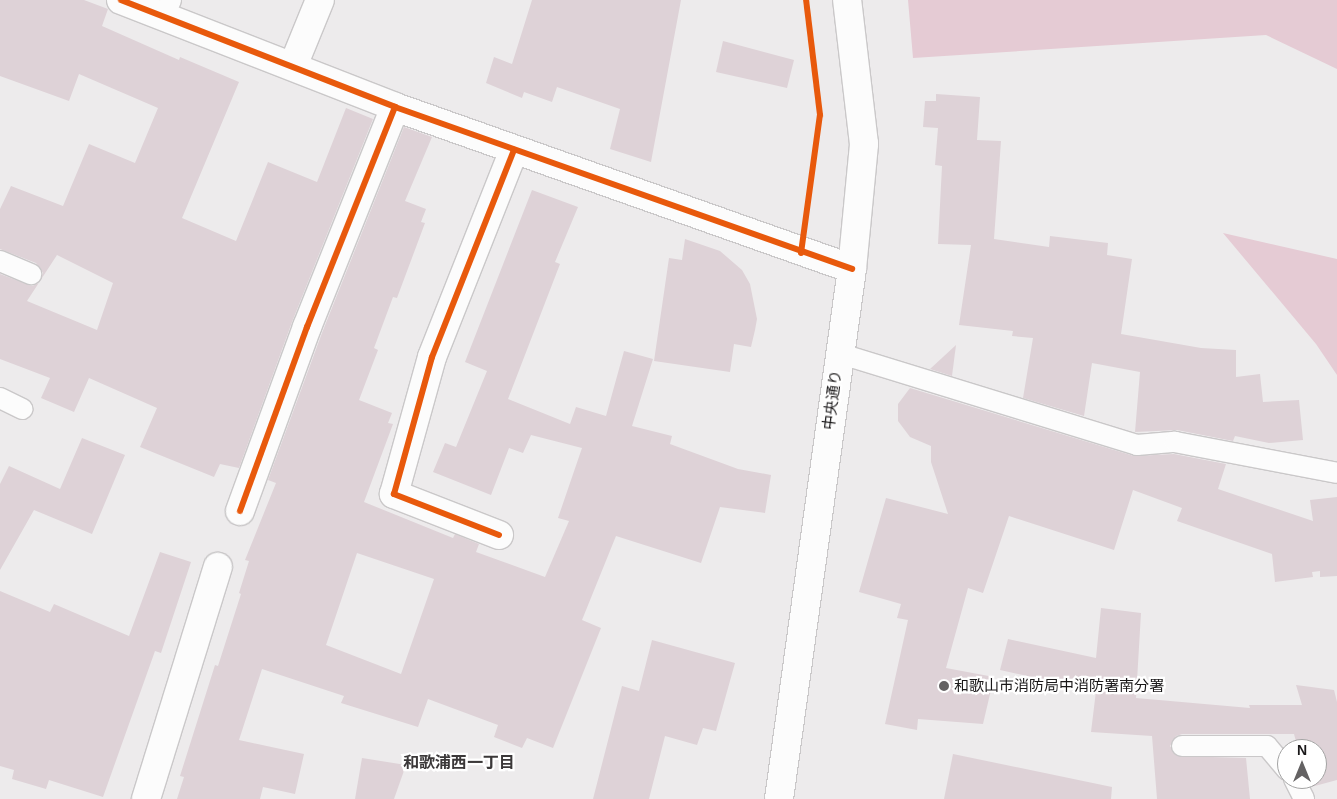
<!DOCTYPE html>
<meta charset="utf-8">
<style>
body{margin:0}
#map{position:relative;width:1337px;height:799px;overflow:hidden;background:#edebec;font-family:Arial,"Noto Sans JP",sans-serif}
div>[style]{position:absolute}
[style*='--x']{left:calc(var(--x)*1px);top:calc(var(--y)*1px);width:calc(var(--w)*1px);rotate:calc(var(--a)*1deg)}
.green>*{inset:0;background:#e5cbd4}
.building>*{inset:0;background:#ded2d7}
.roads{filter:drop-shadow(1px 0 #cac8c9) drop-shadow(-1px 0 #cac8c9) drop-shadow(0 1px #cac8c9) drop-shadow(0 -1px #cac8c9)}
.service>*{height:20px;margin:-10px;padding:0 10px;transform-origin:10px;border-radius:10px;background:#fcfcfc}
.minor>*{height:28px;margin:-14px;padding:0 14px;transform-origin:14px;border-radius:14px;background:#fcfcfc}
.trunk>*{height:28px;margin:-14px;padding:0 14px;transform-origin:14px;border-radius:14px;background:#fcfcfc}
.cycleway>*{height:6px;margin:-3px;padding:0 3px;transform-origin:3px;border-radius:3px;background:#e8590c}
.dots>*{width:14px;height:14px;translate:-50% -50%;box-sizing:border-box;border:2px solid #fff;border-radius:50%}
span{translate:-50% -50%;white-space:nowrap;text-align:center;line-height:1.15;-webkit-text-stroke:4.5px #fff;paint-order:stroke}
.street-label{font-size:15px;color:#1a1819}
.poi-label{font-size:15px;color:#1a1819}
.left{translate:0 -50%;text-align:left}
.neighbourhood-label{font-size:16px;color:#3b3839;font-weight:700}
.north{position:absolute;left:1277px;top:739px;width:50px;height:50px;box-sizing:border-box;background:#fff;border:1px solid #a3a3a3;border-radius:50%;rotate:0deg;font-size:14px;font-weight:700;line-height:20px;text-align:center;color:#1a1819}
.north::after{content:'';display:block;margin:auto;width:18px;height:22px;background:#646263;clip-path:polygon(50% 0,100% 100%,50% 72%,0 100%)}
</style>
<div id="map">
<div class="green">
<i style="clip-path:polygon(908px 0,1337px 0,1337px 69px,1266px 35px,913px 58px)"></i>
<i style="clip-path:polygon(1223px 233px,1337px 259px,1337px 375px,1316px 344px)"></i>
</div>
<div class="building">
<i style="clip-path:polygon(evenodd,0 0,84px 0,108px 9px,102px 26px,179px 60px,180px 57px,239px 82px,182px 218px,236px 241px,268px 162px,317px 182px,346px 108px,373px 119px,292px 322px,239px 468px,220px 464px,214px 477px,140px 447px,157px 408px,89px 378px,74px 412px,41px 398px,50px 378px,0 359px,0 274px,32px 286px,39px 283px,43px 273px,36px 263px,0 249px,0 209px,11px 186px,63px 206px,89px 144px,135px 163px,158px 108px,79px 74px,69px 101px,0 76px,0 0,57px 255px,113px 283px,97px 330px,27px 301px,57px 255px)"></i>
<i style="clip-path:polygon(532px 0,681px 0,651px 162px,610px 149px,620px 109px,557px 87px,552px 102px,524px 92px,522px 98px,486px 83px,494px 57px,512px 64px)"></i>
<i style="clip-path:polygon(723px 41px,794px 60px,787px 88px,716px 72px)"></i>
<i style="clip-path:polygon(936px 94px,980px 97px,977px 140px,1001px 141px,994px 239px,1049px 247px,1050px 236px,1108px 243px,1107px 255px,1132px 259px,1121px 334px,1201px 348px,1236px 350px,1236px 377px,1260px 374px,1263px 402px,1299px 400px,1303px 440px,1269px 443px,1235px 436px,1233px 441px,1177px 430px,1135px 432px,1140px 372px,1092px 363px,1084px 416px,1023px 398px,1033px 338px,1012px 336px,1013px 331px,959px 325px,971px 245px,938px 244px,942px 166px,935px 165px,938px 128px,923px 127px,925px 101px,936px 101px)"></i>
<i style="clip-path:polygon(evenodd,404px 127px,432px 137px,405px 201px,426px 209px,421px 222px,425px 223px,397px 298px,393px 297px,374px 348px,378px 350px,359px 400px,392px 413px,388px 423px,393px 424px,364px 502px,453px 538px,455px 534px,479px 544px,476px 552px,545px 577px,569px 521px,558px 518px,582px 448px,531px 435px,523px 453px,509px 448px,491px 495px,433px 472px,445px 443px,456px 447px,487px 371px,465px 362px,532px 190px,578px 207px,555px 262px,560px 264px,508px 399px,570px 424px,576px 407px,606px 416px,624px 351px,653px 359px,632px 426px,672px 436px,670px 444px,738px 469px,771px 475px,765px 513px,720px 507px,701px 563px,616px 536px,582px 620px,601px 628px,553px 748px,527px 738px,522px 748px,494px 737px,498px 725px,428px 699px,418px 727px,341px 703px,344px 696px,262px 669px,239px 740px,304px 754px,295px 794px,263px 787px,260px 799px,177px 799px,184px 777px,180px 776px,215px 665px,218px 666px,241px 594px,239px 593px,249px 561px,245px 560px,276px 483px,268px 480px,322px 333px,404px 127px,357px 553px,434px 579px,401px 674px,326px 645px,357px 553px)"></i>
<i style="clip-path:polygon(685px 239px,720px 251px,742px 270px,750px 284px,757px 319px,755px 330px,751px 347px,734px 344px,730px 372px,654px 361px,669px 258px,682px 260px)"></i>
<i style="clip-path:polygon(956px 345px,952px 376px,930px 369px)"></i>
<i style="clip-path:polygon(910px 388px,1134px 456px,1174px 454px,1226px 464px,1218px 489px,1313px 521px,1310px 500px,1337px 497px,1337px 576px,1320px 577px,1320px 571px,1312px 572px,1313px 577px,1275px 582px,1272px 554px,1177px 521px,1182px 508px,1133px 490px,1114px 550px,1009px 516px,983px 593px,968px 588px,946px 668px,994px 677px,983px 724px,918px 719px,917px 730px,885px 724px,908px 620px,897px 618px,901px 604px,859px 592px,886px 498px,948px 514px,931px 462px,931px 446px,910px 437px,898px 421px,898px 404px)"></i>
<i style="clip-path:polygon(82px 438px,125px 455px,92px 534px,34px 510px,0 570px,0 484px,9px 466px,60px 489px)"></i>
<i style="clip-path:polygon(160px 552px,191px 562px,161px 653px,155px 651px,103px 797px,49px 780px,46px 789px,12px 779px,14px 770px,0 766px,0 591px,50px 612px,54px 604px,129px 636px)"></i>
<i style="clip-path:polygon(1101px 608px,1141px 613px,1136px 698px,1250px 708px,1249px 705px,1302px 705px,1296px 685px,1334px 690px,1337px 702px,1337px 780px,1311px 787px,1307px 779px,1317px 779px,1317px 749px,1298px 749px,1294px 734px,1182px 734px,1176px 736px,1170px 746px,1177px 756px,1246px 758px,1250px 799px,1157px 799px,1152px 736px,1091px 732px,1096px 691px,1000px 670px,1008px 639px,1096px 658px)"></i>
<i style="clip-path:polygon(652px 640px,735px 663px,716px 731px,703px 728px,697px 745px,665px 736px,649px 799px,593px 799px,622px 686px,639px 691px)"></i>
<i style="clip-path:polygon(953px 754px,1112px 787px,1111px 799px,944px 799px)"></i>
<i style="clip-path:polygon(362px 758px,406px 765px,394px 799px,355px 799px)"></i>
</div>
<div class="roads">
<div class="service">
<i style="--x:164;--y:16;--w:17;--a:-66"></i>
<i style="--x:0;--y:261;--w:34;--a:23"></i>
<i style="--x:838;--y:353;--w:313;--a:17.1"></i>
<i style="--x:1137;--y:445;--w:38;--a:-5"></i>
<i style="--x:1175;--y:442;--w:165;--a:10.8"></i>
<i style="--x:0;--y:398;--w:25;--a:26"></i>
<i style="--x:1182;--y:746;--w:85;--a:0"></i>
<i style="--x:1267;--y:746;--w:31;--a:50"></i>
<i style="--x:1294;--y:779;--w:22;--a:63"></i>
</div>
<div class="minor">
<i style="--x:121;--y:0;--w:294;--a:21.3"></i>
<i style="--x:395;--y:107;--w:485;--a:19.5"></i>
<i style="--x:293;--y:66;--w:71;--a:-67.8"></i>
<i style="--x:240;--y:511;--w:196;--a:-70"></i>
<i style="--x:307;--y:327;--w:237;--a:-68.2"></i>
<i style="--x:499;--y:535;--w:113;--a:-158.7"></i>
<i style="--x:394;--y:494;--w:142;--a:-74.5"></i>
<i style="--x:432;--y:357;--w:223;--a:-68.4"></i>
<i style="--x:146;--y:799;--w:243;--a:-72.8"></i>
</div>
<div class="trunk">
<i style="--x:779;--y:799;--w:535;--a:-82.16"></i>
<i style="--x:852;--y:269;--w:126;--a:-84.5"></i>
<i style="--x:864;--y:144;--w:145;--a:-96.7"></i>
</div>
</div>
<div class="cycleway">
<i style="--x:121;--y:0;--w:294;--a:21.3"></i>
<i style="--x:395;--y:107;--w:485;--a:19.5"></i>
<i style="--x:801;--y:253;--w:139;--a:-82.2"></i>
<i style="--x:820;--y:115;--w:116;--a:-96.9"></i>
<i style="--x:240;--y:511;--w:196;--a:-70"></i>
<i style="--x:307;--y:327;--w:237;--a:-68.2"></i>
<i style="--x:499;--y:535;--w:113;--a:-158.7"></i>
<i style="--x:394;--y:494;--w:142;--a:-74.5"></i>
<i style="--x:432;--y:357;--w:223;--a:-68.4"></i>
</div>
<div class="dots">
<i style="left:944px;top:686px;background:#646263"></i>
</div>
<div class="street-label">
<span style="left:832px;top:400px;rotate:-83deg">中央通り</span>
</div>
<div class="poi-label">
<span class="left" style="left:954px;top:686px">和歌山市消防局中消防署南分署</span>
</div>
<div class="neighbourhood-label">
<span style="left:459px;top:763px">和歌浦西一丁目</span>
</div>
<div class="north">N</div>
</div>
